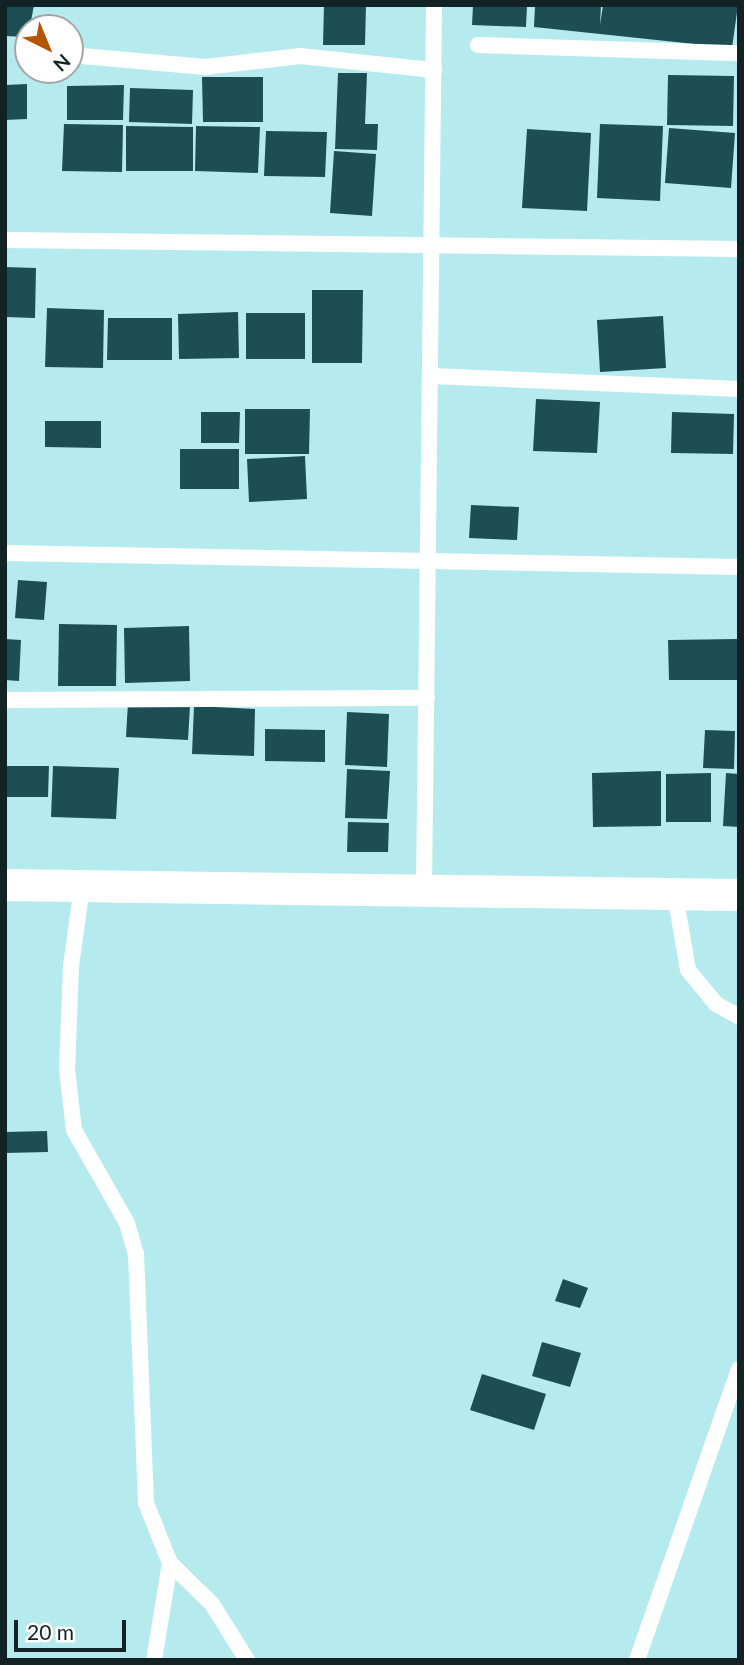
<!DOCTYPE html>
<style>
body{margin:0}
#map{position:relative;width:744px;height:1665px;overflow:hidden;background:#ccf8fc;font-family:Lato,sans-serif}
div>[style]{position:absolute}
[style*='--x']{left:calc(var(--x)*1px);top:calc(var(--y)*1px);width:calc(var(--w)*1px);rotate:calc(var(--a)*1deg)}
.built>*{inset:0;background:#b5ebef}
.building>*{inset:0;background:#1d4e53}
.lane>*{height:16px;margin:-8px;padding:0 8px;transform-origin:8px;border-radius:8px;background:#fff}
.street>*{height:32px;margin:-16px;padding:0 16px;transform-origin:16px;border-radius:16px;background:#fff}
span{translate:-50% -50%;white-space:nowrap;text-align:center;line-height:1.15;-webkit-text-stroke:7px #fff;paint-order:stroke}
.frame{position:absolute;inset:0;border:7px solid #132325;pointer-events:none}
.north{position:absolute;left:14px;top:14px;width:70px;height:70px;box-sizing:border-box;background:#fff;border:2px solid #a1a7a8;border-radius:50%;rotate:137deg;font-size:19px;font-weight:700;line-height:28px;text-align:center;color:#132325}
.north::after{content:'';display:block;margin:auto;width:24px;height:32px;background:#b45600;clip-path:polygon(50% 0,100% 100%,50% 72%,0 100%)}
.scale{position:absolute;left:14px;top:1620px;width:112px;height:32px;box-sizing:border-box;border:4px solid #132325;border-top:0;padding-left:9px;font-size:21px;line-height:24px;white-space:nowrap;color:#132325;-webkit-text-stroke:5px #fff;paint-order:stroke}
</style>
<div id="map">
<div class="built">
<i style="clip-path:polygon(evenodd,5px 5px,739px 5px,739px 1660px,5px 1660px,5px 5px,28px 28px,70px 28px,70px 70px,28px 70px,28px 28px)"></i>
</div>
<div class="building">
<i style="clip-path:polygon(5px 5px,34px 5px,28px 37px,5px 36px)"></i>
<i style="clip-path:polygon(324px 5px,366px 5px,365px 45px,323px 45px)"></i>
<i style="clip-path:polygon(473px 5px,527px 5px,526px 27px,472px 25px)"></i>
<i style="clip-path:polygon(535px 5px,601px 5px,600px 25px,603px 5px,738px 5px,732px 48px,534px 27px)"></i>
<i style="clip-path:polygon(338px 73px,367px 73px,365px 124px,378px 124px,377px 150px,335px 149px)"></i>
<i style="clip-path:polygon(668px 75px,734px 76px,733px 126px,667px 125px)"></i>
<i style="clip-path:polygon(202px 77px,263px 77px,263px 122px,203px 122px)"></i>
<i style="clip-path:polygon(27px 84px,27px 119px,5px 120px,5px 85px)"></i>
<i style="clip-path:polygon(124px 85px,123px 120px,67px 120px,67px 86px)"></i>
<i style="clip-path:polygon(130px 88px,193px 90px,192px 124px,129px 122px)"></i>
<i style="clip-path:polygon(64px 124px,123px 125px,122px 172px,62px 171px)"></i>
<i style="clip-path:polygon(600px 124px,663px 126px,660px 201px,597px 198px)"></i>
<i style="clip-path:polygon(126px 126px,193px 127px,193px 171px,126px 171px)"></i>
<i style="clip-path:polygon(196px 126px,260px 127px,258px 173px,195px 171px)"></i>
<i style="clip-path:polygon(669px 128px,735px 133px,731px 188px,665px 183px)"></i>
<i style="clip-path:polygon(527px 129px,591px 133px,587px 211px,522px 208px)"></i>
<i style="clip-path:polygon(266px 131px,327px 132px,325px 177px,264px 176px)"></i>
<i style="clip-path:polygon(334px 151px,376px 154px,372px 216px,330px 213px)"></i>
<i style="clip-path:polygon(5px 267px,36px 268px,35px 318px,5px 317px)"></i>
<i style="clip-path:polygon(312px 290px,363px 290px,362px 363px,312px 363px)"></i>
<i style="clip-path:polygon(47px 308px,104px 310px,103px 368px,45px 367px)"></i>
<i style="clip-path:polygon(238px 312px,239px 358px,179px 359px,178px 314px)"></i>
<i style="clip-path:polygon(246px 313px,305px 313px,305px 359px,246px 359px)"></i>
<i style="clip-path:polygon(663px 316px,666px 368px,600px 372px,597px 320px)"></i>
<i style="clip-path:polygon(108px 318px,172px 318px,172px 360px,107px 360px)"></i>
<i style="clip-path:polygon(536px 399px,600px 402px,597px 453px,533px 451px)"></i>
<i style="clip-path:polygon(245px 409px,310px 409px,309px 454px,245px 454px)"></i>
<i style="clip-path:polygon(201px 412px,240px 412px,239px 443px,201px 443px)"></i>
<i style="clip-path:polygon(672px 412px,734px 414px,733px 454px,671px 453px)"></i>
<i style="clip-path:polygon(45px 421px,101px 421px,101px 448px,45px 447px)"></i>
<i style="clip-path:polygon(180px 449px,239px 449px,239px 489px,180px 489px)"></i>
<i style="clip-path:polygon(305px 456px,307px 499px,249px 502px,247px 459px)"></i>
<i style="clip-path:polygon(471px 505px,519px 507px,517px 540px,469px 538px)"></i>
<i style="clip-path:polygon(18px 580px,47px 582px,44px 620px,15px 618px)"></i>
<i style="clip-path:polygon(59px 624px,117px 625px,116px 686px,58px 686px)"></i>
<i style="clip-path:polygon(189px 626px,190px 681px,125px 683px,124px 628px)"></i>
<i style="clip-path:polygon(5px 639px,21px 640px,19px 681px,5px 680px)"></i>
<i style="clip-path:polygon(737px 639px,737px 680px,669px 680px,668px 640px)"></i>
<i style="clip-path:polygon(128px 702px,190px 706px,188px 740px,126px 737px)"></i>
<i style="clip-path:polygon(194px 706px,255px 709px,254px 756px,192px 754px)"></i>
<i style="clip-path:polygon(347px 712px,389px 714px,387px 767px,345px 765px)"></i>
<i style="clip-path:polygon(265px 729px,325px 730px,325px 762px,265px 761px)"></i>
<i style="clip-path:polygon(705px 730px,735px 731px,734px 769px,703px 768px)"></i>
<i style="clip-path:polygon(5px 766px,49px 766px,48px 797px,5px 797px)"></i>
<i style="clip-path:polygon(53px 766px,119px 768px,116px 819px,51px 817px)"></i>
<i style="clip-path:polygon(347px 769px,390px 771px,387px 819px,345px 818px)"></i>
<i style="clip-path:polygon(661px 771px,661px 826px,593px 827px,592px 773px)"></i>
<i style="clip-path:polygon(711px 773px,711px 822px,666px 822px,666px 774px)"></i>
<i style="clip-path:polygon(726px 773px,739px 774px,739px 827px,723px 826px)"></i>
<i style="clip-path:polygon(348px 822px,389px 823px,388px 852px,347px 852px)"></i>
<i style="clip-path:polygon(47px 1131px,48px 1152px,5px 1153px,5px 1132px)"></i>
<i style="clip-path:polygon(563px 1279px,588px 1288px,580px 1308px,555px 1301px)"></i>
<i style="clip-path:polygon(542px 1342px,581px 1353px,570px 1387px,532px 1376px)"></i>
<i style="clip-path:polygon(482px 1374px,546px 1394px,534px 1430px,470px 1410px)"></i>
</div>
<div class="lane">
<i style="--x:478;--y:45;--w:261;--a:1.8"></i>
<i style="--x:70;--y:55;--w:136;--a:5.1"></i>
<i style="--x:205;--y:67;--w:96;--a:-6.6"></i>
<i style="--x:300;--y:56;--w:135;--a:6"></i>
<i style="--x:5;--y:240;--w:734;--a:0.7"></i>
<i style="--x:431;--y:376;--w:308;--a:2.4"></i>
<i style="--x:5;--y:553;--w:734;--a:1.09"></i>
<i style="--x:5;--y:700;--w:422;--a:-0.3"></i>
<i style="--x:82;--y:886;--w:81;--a:97.8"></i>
<i style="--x:71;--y:966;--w:103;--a:92.2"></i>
<i style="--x:67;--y:1069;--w:61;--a:83.5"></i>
<i style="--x:74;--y:1130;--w:107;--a:60.3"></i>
<i style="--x:127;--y:1223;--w:32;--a:74"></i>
<i style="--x:136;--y:1254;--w:249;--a:87.7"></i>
<i style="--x:146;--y:1503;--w:65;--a:68.2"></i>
<i style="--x:170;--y:1563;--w:59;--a:44.3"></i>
<i style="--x:212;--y:1604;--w:66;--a:58"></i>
<i style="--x:424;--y:890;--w:885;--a:-89.35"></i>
<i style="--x:675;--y:894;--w:77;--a:80.3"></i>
<i style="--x:688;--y:970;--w:44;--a:50.5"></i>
<i style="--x:716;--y:1004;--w:26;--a:29"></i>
<i style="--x:154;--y:1660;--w:98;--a:-80.6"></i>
<i style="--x:637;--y:1660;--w:308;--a:-70.7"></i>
</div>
<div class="street">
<i style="--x:5;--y:885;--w:734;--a:0.78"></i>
</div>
<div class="frame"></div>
<div class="north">N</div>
<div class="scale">20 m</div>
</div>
